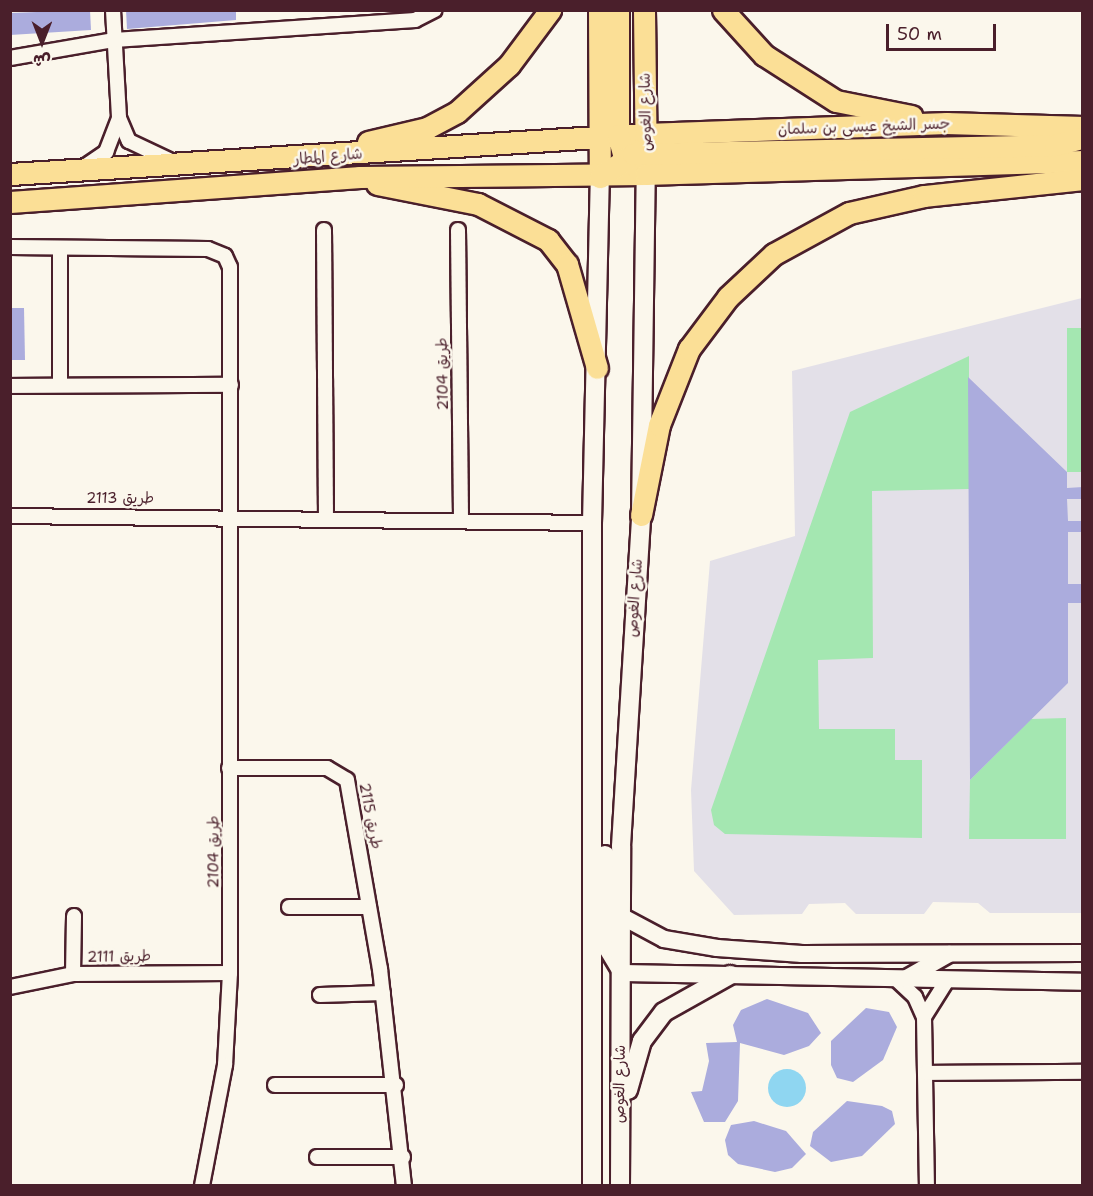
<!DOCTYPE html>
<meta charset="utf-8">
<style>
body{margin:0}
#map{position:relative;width:1093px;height:1196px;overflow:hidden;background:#fbf7ec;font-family:"Shantell Sans","Playpen Sans Arabic",sans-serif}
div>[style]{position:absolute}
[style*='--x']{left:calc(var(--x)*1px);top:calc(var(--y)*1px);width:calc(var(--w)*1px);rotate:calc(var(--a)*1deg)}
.built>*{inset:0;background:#e3e0e8}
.green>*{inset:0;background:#a4e7b1}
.water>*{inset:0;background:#8fd6f1}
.round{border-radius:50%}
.building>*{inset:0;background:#abacdd}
.roads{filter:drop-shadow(2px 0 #4a1f2b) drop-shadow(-2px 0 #4a1f2b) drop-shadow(0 2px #4a1f2b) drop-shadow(0 -2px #4a1f2b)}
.minor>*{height:14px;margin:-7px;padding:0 7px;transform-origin:7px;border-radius:7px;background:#fbf7ec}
.tertiary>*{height:16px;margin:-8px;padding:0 8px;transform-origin:8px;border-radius:8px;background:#fbf7ec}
.secondary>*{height:18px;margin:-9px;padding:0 9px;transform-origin:9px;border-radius:9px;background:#fbf7ec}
.primary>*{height:21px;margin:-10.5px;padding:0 10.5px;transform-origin:10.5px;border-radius:10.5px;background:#fbdf96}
.trunk>*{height:21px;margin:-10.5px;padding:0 10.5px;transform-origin:10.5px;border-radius:10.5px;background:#fbdf96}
span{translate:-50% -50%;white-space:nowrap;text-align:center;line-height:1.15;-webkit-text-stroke:5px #fbf7ec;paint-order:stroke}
.street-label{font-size:15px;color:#4a1f2b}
.frame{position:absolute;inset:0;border:12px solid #4a1f2b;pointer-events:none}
.north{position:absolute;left:12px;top:12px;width:60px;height:60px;-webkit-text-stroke:4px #fbf7ec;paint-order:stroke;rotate:180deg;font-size:16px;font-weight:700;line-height:24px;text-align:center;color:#4a1f2b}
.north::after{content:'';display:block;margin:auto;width:21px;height:27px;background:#4a1f2b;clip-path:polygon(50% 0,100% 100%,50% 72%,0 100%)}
.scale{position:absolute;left:886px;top:24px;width:110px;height:27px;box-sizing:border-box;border:3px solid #4a1f2b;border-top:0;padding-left:8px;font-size:18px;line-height:21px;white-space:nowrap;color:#4a1f2b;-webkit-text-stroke:4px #fbf7ec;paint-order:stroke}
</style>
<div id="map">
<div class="built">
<i style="clip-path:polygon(1082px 298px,1082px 913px,990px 913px,978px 903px,933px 902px,924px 914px,856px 914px,845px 903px,809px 904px,802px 914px,734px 915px,694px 871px,691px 790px,710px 561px,795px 536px,792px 371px)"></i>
</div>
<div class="green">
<i style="clip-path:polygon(1067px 328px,1082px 328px,1082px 472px,1067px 472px)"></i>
<i style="clip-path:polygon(969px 356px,969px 489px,872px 491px,873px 658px,818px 660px,819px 729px,895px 729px,895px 760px,922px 760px,922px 838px,725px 834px,714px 825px,711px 810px,850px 412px)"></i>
<i style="clip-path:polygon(1066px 718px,1066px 839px,969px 839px,970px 780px,1031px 719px)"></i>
</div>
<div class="water">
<i class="round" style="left:768px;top:1069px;width:38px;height:38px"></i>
</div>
<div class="building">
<i style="clip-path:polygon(90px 10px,91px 30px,10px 35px,10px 13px)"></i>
<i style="clip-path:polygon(126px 10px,236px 10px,236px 20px,127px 29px)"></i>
<i style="clip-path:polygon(10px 308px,24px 308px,25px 360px,10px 360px)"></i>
<i style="clip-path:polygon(968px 377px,1067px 472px,1067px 488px,1083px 487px,1083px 499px,1067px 499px,1068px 521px,1083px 521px,1083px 532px,1068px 532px,1068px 584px,1083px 584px,1083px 603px,1068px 603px,1068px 683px,970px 780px)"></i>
<i style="clip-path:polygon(767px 999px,808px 1013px,821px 1033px,809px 1046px,784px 1055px,740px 1043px,738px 1101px,725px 1122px,704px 1122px,691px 1092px,702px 1091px,709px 1061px,706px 1043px,737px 1042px,733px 1025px,741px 1010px)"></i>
<i style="clip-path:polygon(866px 1008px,889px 1012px,897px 1027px,883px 1060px,853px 1082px,837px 1078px,831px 1065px,831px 1041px)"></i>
<i style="clip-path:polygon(847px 1101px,882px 1106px,892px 1111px,895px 1124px,862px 1156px,831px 1162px,810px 1146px,813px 1132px)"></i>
<i style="clip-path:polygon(754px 1121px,786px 1131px,806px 1154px,792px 1168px,775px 1172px,738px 1164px,728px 1155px,725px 1140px,731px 1125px)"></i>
</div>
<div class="roads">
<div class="minor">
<i style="--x:113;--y:10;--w:108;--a:86.8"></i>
<i style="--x:119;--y:118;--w:25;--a:67"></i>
<i style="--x:129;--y:141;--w:44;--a:25.4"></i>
<i style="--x:10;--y:58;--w:106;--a:-9.8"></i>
<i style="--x:114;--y:40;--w:302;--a:-3.8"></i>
<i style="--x:415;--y:20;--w:22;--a:-27"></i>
<i style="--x:84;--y:167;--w:27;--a:-34"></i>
<i style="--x:106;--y:152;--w:36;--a:-69"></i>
<i style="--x:324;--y:230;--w:287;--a:89.6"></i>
<i style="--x:458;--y:230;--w:287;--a:89.4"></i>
<i style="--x:10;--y:247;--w:198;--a:0.6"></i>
<i style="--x:208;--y:249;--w:18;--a:22"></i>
<i style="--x:225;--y:256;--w:12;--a:66"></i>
<i style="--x:230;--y:267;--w:706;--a:90"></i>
<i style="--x:230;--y:973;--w:92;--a:93.1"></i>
<i style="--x:225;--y:1065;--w:123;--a:100.8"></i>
<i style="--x:60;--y:250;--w:135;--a:90"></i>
<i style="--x:10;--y:386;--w:221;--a:-0.3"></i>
<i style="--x:10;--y:516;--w:582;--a:0.69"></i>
<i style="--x:229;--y:768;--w:98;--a:0"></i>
<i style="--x:327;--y:768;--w:23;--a:31"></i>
<i style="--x:347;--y:780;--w:192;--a:80.1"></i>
<i style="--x:380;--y:969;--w:218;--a:83.7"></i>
<i style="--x:289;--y:907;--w:80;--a:0"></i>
<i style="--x:73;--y:974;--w:58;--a:-89"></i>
<i style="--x:898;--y:981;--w:23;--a:43"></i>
<i style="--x:915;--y:997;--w:22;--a:66"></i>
<i style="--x:924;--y:1017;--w:169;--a:89"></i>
<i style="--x:10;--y:987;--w:64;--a:-11.7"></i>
<i style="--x:73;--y:974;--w:157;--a:-0.4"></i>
<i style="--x:320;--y:995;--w:63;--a:-1.8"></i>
<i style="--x:924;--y:1017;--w:41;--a:-57.8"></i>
<i style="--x:925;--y:1073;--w:157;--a:-0.4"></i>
<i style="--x:275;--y:1085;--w:121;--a:0"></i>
<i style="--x:317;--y:1157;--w:86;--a:0"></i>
</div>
<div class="tertiary">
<i style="--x:621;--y:916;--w:49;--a:28.1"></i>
<i style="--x:664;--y:939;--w:54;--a:9.6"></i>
<i style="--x:717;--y:948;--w:85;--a:4"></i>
<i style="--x:802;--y:954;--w:280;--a:-0.2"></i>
<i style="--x:623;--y:973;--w:459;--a:1.1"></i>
<i style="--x:905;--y:979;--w:51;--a:-29.6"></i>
</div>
<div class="secondary">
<i style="--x:605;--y:855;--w:90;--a:89.4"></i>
<i style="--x:606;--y:945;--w:33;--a:59"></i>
<i style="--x:628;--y:1090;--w:51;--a:-74.1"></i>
<i style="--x:642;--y:1041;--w:36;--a:-53"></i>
<i style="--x:664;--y:1012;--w:76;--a:-29.3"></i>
<i style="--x:592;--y:1186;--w:663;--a:-90"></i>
<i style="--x:592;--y:523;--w:346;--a:-88.7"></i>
<i style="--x:620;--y:1186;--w:340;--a:-89.8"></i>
<i style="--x:621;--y:846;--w:332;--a:-86.5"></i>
<i style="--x:641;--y:515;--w:341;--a:-89.2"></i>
</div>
<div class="primary">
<i style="--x:599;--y:10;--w:167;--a:89.7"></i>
<i style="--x:368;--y:142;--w:61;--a:-13.3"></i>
<i style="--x:427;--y:128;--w:34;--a:-28"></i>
<i style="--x:457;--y:112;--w:70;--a:-42.1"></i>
<i style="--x:509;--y:65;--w:69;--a:-53.3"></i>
<i style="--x:10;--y:174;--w:637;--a:-3.6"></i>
<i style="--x:377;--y:184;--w:103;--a:11.2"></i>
<i style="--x:478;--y:204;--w:79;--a:27.2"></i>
<i style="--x:548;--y:240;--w:31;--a:52"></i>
<i style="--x:567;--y:264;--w:108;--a:73.9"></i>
<i style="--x:10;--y:202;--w:351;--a:-4.1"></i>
<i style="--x:360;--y:177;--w:286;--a:-0.6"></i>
<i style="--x:646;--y:174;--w:164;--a:-90.7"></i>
</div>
<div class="trunk">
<i style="--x:618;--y:10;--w:125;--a:90"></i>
<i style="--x:618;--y:135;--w:24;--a:75"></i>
<i style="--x:624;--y:158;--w:27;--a:36"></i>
<i style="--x:646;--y:174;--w:436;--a:-1.7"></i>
<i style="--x:723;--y:10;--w:61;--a:47.7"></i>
<i style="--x:764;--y:55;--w:85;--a:32.6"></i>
<i style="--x:836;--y:101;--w:77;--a:11.2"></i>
<i style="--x:646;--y:134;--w:301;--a:-2.1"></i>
<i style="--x:947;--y:123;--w:135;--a:1.7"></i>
<i style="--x:600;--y:177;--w:40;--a:-34.9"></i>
<i style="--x:633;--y:154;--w:422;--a:-1.2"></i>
<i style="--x:1055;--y:145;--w:28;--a:-15"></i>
<i style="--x:641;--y:515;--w:92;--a:-78.7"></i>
<i style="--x:659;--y:425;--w:82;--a:-68.5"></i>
<i style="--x:689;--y:349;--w:65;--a:-53.1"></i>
<i style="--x:728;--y:297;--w:63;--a:-43.1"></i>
<i style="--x:774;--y:254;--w:85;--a:-28.7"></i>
<i style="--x:849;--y:213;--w:77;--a:-12.8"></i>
<i style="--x:924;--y:196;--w:159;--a:-6.1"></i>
</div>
</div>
<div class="street-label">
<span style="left:646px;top:112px;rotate:-91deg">شارع الغوص</span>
<span style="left:864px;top:127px;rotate:-2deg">جسر الشيخ عيسى بن سلمان</span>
<span style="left:328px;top:157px;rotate:-5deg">شارع المطار</span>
<span style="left:443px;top:374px;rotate:-91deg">طريق 2104</span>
<span style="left:120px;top:499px">طريق 2113</span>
<span style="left:635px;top:598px;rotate:-86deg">شارع الغوص</span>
<span style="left:370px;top:816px;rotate:79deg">طريق 2115</span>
<span style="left:214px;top:852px;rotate:-90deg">طريق 2104</span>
<span style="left:119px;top:957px;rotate:-1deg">طريق 2111</span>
<span style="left:620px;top:1084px;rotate:-89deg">شارع الغوص</span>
</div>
<div class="frame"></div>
<div class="north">ش</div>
<div class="scale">50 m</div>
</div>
